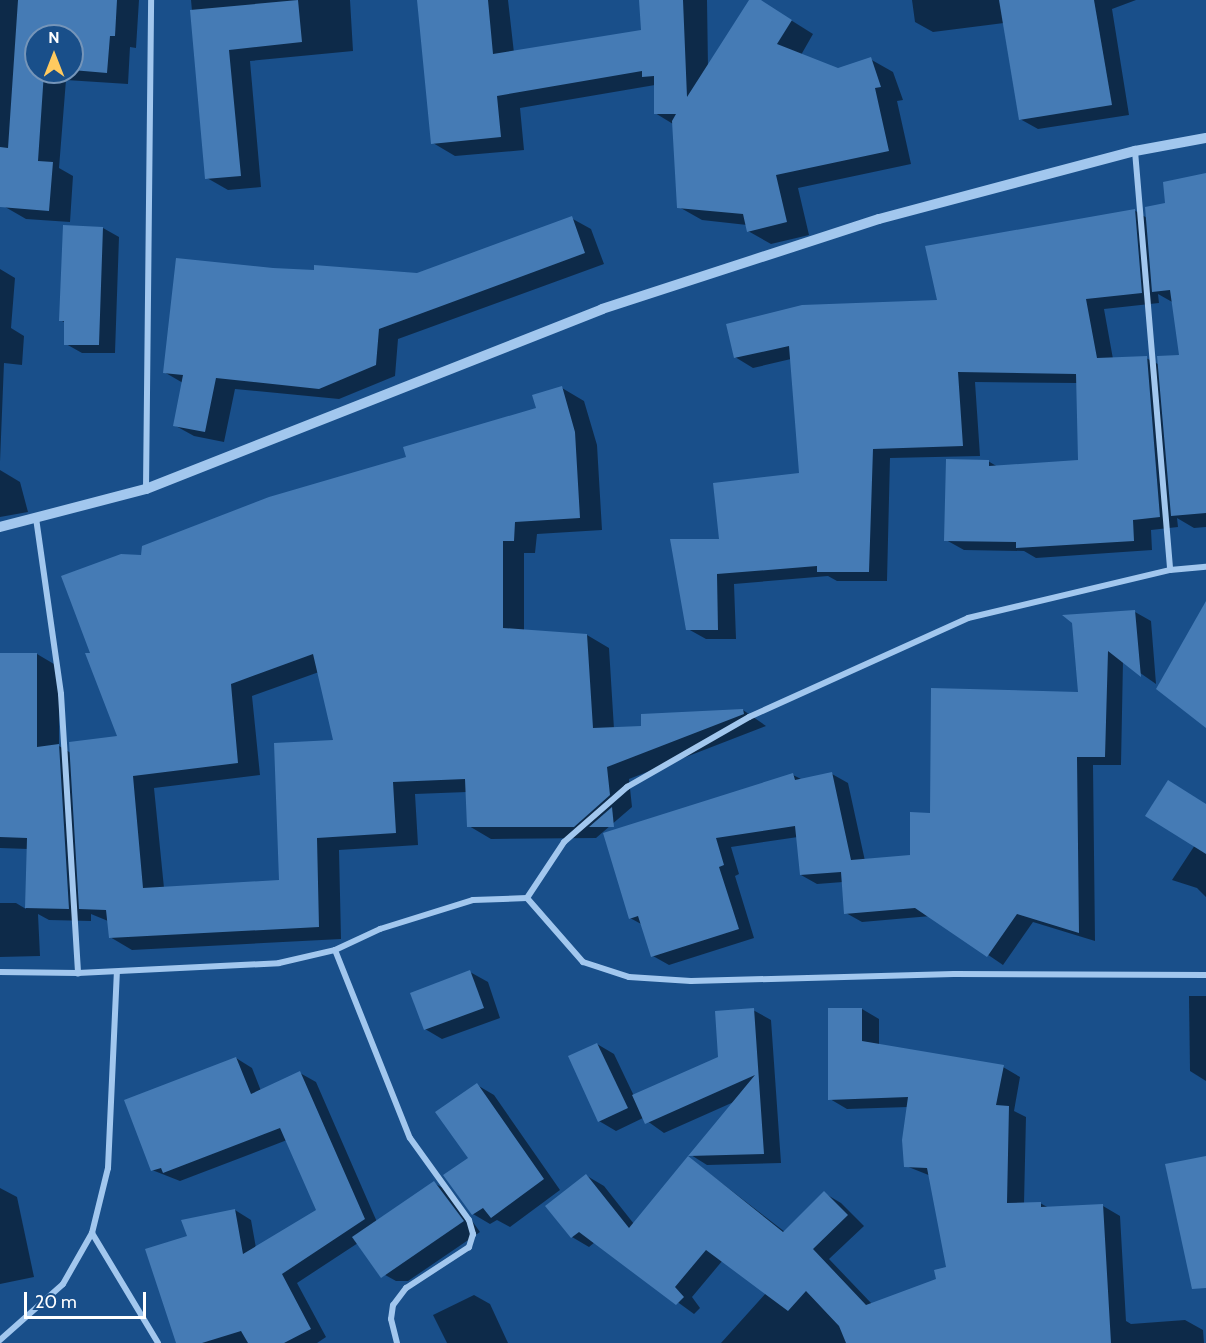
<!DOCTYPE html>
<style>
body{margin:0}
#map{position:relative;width:1206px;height:1343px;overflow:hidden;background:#194f8a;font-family:Cabin,sans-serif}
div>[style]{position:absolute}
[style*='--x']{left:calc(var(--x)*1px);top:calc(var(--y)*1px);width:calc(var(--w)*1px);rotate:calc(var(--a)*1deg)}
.shadow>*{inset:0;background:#0007}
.building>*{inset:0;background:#457bb5}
.minor>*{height:6px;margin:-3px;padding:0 3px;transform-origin:3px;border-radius:3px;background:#a2c7ee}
.tertiary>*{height:10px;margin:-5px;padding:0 5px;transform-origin:5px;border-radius:5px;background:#a2c7ee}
span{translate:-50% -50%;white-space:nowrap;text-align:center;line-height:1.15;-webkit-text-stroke:4.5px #194f8a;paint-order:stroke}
.north{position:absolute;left:24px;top:24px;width:60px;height:60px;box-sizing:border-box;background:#194f8a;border:2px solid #7595b9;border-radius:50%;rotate:0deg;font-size:16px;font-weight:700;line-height:24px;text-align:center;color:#fff}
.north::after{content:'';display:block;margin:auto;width:21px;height:27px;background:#ffca5f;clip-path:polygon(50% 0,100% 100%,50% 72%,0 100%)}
.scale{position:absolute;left:24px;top:1292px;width:122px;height:27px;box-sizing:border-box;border:3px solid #fff;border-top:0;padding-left:8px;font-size:18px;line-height:21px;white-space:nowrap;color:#fff;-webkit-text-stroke:4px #194f8a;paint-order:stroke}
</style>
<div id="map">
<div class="shadow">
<i style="clip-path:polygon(evenodd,0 0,139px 0,136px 48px,130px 47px,128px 84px,66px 80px,59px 168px,73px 176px,70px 222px,26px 219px,0 204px,0 0,36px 36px,72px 36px,72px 72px,36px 72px,36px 36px)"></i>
<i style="clip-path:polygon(191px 0,350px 0,353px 51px,250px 61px,261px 187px,228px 190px,207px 178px)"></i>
<i style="clip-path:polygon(418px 0,508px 0,514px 53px,642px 31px,643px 0,707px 0,708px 67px,751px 0,759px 0,813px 34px,801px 55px,838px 69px,870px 59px,893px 72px,903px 100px,897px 101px,911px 164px,798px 188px,809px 235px,771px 244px,748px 231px,747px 225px,702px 220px,679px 207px,673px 124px,655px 113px,655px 85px,520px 108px,524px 150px,455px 156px,433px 143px)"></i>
<i style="clip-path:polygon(912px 0,1136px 0,1112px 9px,1129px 115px,1038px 129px,1020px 119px,1004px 23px,933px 32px,915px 22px)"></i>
<i style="clip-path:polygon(evenodd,1206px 175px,1206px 527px,1194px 528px,1177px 518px,1178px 527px,1151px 530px,1152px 550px,1036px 558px,1024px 551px,964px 550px,946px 540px,988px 461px,998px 467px,1079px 462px,1077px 383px,975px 382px,980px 456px,890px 458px,887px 581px,837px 581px,828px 576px,734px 584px,736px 639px,706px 639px,688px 629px,720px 540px,801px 475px,791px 359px,753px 368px,735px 357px,939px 301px,1134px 210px,1147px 218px,1206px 175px,1158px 294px,1174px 303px,1180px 357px,1160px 365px,1146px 358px,1113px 359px,1104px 309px,1159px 303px,1158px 294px)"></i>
<i style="clip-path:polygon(571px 218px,591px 229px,604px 264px,398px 339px,395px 376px,339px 399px,235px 389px,224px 442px,194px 436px,174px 425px,183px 383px,164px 372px,315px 272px,417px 274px)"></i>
<i style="clip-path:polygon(103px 228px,119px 237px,115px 353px,82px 353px,66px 344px,66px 323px,60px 320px)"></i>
<i style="clip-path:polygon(0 269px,15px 278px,11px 328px,24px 336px,22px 365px,4px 363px,0 462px)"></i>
<i style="clip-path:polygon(evenodd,562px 388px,584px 401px,597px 445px,602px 530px,537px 534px,535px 553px,524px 553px,524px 631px,587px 635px,609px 648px,614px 729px,643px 728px,743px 710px,766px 726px,629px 779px,632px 807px,596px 838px,491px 839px,469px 826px,467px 792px,415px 794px,418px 845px,339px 850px,341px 939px,132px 950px,110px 937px,108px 921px,91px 914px,91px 921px,49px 920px,38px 914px,40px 956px,0 957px,0 903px,16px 903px,26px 909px,28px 849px,0 848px,0 654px,37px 654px,59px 667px,59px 746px,71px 753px,119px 737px,93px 654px,143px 556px,538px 409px,562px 388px,319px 672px,335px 742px,281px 882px,164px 888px,154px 788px,260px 775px,252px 696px,319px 672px)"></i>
<i style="clip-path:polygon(0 470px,20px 482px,28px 512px,0 517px)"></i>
<i style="clip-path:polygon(1135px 612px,1151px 621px,1156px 684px,1123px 661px,1121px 765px,1093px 765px,1095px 941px,1033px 922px,1003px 965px,931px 916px,862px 922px,846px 913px,843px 882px,817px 884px,801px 875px,798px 837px,731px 847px,739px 874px,735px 876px,754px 938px,669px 965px,653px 956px,643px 925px,630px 918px,605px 834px,793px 775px,803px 780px,832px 774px,848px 783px,865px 861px,911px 857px,932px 814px,1080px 693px,1074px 623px)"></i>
<i style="clip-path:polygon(1206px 806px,1206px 897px,1197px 888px,1172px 880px,1195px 845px)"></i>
<i style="clip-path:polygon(470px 972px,488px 982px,500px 1018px,442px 1039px,425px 1029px)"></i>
<i style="clip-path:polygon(1189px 996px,1206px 996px,1206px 1081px,1190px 1071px)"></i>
<i style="clip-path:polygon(830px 1009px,862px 1009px,879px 1019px,879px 1045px,1003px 1067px,1020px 1077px,1014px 1111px,1026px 1117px,1024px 1204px,1040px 1203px,1049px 1208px,1103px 1206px,1120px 1216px,1126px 1321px,1131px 1324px,1185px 1320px,1203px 1330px,1204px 1343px,721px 1343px,766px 1293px,723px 1260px,692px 1297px,700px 1308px,694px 1314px,595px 1242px,589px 1247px,572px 1237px,587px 1176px,604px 1186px,634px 1224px,689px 1158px,785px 1232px,824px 1193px,841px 1203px,864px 1226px,829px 1259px,872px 1304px,938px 1280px,948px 1268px,931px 1176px,906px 1166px,908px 1107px,847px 1109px,830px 1099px)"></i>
<i style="clip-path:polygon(753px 1010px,771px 1020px,781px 1163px,707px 1165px,691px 1155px,736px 1101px,664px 1133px,643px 1118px,616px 1131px,599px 1121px,597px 1044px,614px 1054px,634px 1096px,720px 1058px)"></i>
<i style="clip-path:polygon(236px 1058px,252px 1068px,261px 1091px,300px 1073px,316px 1082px,377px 1222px,434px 1183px,452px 1193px,480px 1232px,408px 1281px,396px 1281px,378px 1271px,358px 1243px,297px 1283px,326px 1337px,317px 1343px,177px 1343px,189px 1237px,235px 1210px,251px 1220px,256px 1248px,318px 1211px,287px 1140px,180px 1181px,152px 1170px)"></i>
<i style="clip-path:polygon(477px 1085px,494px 1095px,560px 1190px,510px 1227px,497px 1220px,490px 1224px,473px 1214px,470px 1158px)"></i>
<i style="clip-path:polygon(0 1188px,17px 1197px,34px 1277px,0 1284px)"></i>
<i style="clip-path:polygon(474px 1295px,490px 1304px,508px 1343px,447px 1343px,433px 1315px)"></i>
</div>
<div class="building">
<i style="clip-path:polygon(18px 0,117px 0,115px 36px,110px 36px,107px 73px,72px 70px,72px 36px,36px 36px,36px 72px,44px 72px,38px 161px,53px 162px,49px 211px,0 207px,0 147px,8px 148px)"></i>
<i style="clip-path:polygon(298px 0,302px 42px,229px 50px,241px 176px,205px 179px,190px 10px)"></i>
<i style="clip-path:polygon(417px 0,488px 0,493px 54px,641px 30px,639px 0,683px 0,687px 97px,749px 0,761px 0,792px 20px,777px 44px,838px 68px,871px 57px,881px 87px,875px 88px,889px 151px,776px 175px,787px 222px,747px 232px,743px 214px,677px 208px,672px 121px,676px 114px,654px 114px,654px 76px,642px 77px,642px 71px,497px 96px,501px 137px,431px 144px)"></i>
<i style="clip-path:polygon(999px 0,1094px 0,1112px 105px,1019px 120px)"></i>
<i style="clip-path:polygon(1206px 173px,1206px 513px,1171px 516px,1157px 356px,1179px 355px,1170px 290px,1152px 292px,1145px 207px,1165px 203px,1163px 182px)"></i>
<i style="clip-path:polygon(1135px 209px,1142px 293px,1086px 299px,1097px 358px,1147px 356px,1160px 517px,1133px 520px,1134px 541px,1016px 548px,1016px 542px,944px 541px,946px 459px,989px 460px,989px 466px,1078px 460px,1076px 374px,958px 372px,963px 446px,873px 449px,869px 572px,817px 572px,817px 566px,717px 574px,718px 630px,686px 630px,670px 539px,719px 539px,713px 483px,799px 473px,789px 346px,734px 358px,726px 324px,802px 305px,937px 300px,925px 246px)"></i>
<i style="clip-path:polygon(572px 216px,585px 253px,379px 329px,376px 365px,319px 389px,216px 378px,205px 432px,173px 426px,183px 375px,163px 373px,176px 258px,273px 268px,314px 270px,314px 265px,417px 273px)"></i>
<i style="clip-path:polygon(63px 225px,103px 227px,99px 345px,64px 345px,64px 321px,59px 321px)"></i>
<i style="clip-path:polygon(evenodd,562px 386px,575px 432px,580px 518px,515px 522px,514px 541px,503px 541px,503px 628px,587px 634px,593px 728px,641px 726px,641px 714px,743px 709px,744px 714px,607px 767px,610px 795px,574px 827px,467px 827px,465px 779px,393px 782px,396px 833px,317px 838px,319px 927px,109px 938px,106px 910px,79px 909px,69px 742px,117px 736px,85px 653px,90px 653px,61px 576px,121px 554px,141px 555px,142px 546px,269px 497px,406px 457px,403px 447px,536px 408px,532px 395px,562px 386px,313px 654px,333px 740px,274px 743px,279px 880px,143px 888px,133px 776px,238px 763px,231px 684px,313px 654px)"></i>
<i style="clip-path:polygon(1206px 601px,1206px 728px,1156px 689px)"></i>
<i style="clip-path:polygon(1135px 610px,1141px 677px,1108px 651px,1105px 757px,1077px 757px,1079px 933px,1017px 914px,987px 957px,915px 908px,844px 914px,841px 872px,800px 875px,795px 826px,716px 838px,724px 865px,719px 867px,739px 929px,651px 957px,638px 916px,629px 919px,603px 833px,793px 773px,795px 780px,832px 772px,851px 860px,910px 855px,910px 812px,930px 813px,931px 688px,1078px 692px,1072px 623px,1062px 615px)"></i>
<i style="clip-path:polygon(0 653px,37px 653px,37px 747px,59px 744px,69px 909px,25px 908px,27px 838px,0 837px)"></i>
<i style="clip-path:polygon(1168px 780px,1206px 804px,1206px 854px,1145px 816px)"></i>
<i style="clip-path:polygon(612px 807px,614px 827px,589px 827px)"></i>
<i style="clip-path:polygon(470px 970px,484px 1008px,424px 1030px,410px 993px)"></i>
<i style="clip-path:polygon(754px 1008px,764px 1154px,688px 1156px,755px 1075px,645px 1124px,632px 1095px,718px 1057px,715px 1011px)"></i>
<i style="clip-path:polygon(828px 1008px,862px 1008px,862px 1041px,1004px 1065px,996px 1105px,1009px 1106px,1007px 1203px,1041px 1202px,1041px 1207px,1103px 1204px,1111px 1343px,846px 1343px,839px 1326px,806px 1291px,788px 1311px,706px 1250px,675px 1287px,684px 1297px,676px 1305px,579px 1232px,571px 1238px,545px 1206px,586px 1174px,629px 1228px,688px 1156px,783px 1232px,824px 1191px,848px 1215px,813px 1249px,866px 1305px,936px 1279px,934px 1270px,946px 1267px,927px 1168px,904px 1167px,902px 1140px,908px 1097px,828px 1100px)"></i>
<i style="clip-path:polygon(597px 1043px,628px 1108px,598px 1122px,568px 1056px)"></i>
<i style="clip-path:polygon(236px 1057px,251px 1094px,300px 1071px,365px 1219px,282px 1274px,311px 1329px,284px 1343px,248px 1343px,241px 1331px,202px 1343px,176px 1343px,145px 1249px,187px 1236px,181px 1220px,235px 1209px,243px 1254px,316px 1210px,280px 1128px,163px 1173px,161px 1168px,151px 1171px,124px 1100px)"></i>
<i style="clip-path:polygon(477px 1083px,544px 1179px,491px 1218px,483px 1208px,472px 1215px,443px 1175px,468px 1158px,435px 1112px)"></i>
<i style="clip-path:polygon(1206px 1156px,1206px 1288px,1192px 1289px,1165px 1164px)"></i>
<i style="clip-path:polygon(434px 1181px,464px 1221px,381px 1278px,352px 1237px)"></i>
</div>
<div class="minor">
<i style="--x:1135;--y:151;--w:420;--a:85.2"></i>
<i style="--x:146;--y:489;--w:489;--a:-89.4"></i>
<i style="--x:36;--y:518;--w:178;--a:81.9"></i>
<i style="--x:61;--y:694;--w:280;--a:86.5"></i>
<i style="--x:527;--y:898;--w:67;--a:-56.5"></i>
<i style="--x:564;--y:842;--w:84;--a:-41.1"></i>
<i style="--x:627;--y:787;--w:141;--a:-29.8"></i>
<i style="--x:749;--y:717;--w:240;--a:-24.3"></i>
<i style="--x:968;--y:618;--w:208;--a:-13.4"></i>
<i style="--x:1170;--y:570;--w:36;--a:-5"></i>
<i style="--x:335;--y:950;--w:202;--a:68.3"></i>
<i style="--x:410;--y:1138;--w:101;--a:54.3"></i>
<i style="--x:469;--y:1220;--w:15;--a:74"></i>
<i style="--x:473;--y:1234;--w:14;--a:107"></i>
<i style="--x:469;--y:1247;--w:75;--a:146.9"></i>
<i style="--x:406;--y:1288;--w:21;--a:127"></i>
<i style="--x:393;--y:1305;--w:14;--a:98"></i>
<i style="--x:391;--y:1319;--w:25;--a:76"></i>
<i style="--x:0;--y:972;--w:78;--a:0.7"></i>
<i style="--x:78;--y:973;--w:201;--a:-2.8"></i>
<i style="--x:279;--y:963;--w:57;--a:-13.1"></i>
<i style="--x:335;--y:950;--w:50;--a:-25"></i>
<i style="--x:380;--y:929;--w:97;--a:-17.3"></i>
<i style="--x:473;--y:900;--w:54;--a:-2.1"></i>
<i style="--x:527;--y:898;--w:85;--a:48.8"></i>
<i style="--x:583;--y:962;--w:48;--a:18.1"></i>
<i style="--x:629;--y:977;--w:62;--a:3.7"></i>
<i style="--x:691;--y:981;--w:263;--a:-1.5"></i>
<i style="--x:954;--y:974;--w:252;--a:0.2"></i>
<i style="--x:92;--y:1233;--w:128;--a:59"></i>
<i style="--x:0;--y:1340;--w:84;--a:-41.6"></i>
<i style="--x:63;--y:1284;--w:59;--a:-60.4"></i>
<i style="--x:92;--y:1233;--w:67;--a:-76.2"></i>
<i style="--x:108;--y:1168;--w:196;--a:-87.4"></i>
</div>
<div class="tertiary">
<i style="--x:0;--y:527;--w:151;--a:-14.6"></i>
<i style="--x:146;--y:489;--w:490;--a:-21.5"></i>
<i style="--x:602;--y:309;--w:291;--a:-18"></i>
<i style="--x:879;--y:219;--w:265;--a:-14.9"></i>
<i style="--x:1135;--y:151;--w:72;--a:-10.4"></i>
</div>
<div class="north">N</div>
<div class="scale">20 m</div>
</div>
